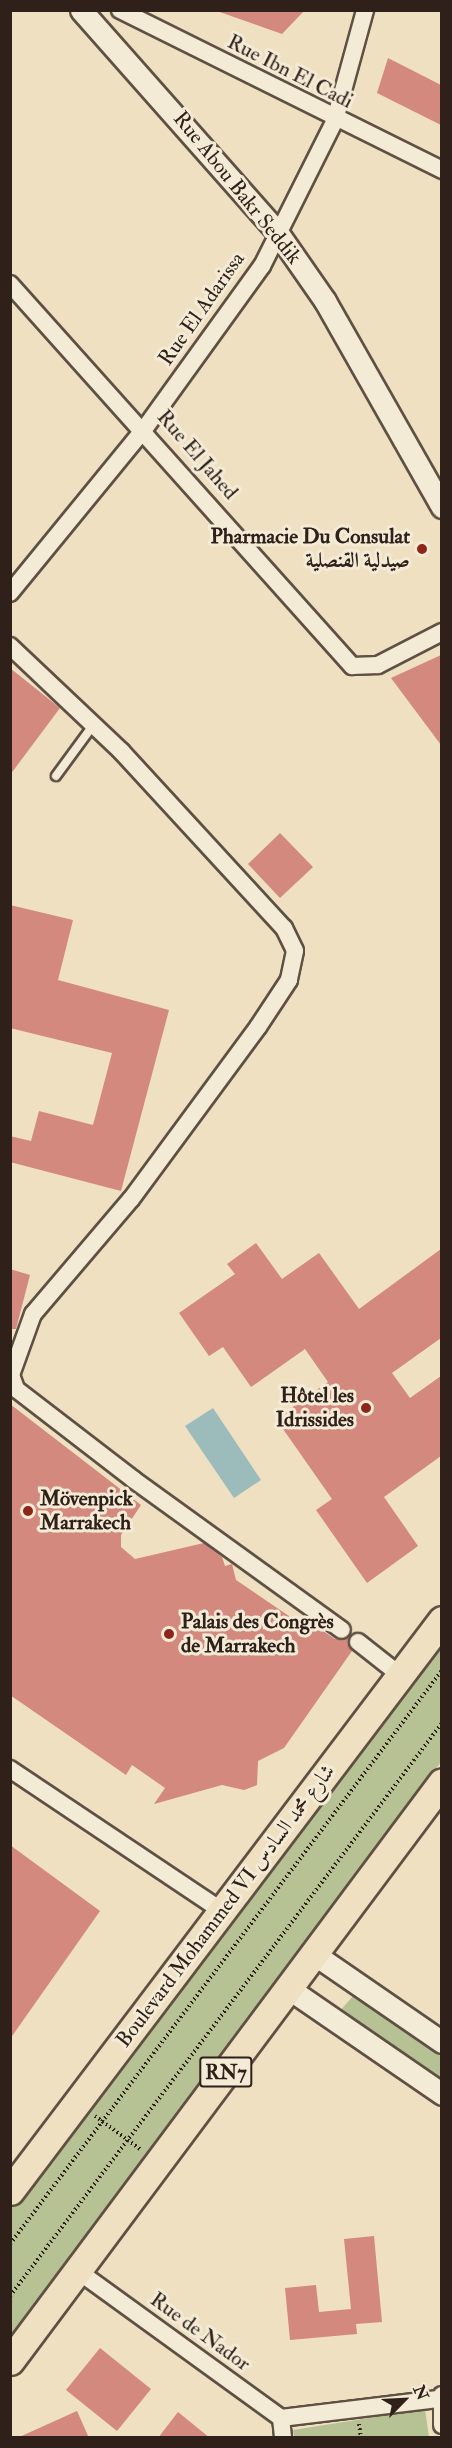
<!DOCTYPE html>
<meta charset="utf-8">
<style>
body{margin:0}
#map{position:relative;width:452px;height:2448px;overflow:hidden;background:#eee0c1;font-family:"IM FELL Double Pica",Amiri,serif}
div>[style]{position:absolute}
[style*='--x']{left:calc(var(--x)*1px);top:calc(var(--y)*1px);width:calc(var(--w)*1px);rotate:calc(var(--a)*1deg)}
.green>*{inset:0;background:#b7c294}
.water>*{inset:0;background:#9cbbbb}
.building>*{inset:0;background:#d3897d}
.path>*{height:4px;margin-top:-2px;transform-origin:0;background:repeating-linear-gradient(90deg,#2f201a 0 1.5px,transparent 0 4.5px)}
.roads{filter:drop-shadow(2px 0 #5f5044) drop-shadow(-2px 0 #5f5044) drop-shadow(0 2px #5f5044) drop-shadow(0 -2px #5f5044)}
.service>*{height:8px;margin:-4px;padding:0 4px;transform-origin:4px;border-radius:4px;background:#f4ebd7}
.minor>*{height:16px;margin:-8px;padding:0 8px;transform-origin:8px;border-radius:8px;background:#f4ebd7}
.tertiary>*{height:21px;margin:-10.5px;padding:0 10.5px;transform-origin:10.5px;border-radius:10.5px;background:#f4ebd7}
.primary>*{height:27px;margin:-13.5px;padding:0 13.5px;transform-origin:13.5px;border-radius:13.5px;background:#eee0c1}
.dots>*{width:16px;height:16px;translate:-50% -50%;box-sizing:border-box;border:3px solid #f4ebd7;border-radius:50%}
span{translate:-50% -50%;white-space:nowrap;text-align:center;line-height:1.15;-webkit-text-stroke:6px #f4ebd7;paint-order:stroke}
.shield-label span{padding:2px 4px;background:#f4ebd7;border:2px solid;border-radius:4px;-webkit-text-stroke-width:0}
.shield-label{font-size:20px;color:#2f201a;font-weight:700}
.street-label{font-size:21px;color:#2f201a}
.poi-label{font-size:21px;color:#2f201a;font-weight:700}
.right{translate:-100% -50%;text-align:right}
.left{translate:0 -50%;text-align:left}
.frame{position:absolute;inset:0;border:12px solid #2f201a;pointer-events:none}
.north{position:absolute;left:374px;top:2370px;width:60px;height:60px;-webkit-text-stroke:4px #f4ebd7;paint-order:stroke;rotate:66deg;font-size:16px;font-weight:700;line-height:24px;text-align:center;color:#2f201a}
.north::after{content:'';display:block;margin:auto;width:21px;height:27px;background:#2f201a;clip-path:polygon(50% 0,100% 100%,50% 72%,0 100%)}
</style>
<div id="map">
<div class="green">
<i style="clip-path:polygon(441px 1627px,441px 1762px,11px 2339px,10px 2207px)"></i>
<i style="clip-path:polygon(353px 1996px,441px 2052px,441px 2085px,339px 2012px)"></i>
<i style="clip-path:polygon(425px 2409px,429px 2437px,294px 2437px,293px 2430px)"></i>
</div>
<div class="water">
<i style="clip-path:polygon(213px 1408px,261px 1480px,234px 1498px,185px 1426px)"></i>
</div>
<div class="building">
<i style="clip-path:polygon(214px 10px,305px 10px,282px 34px)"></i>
<i style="clip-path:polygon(388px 58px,441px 85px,441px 125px,377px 93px)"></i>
<i style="clip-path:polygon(441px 655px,441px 745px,391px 678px)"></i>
<i style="clip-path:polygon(10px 668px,60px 708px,10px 775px)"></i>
<i style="clip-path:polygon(280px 833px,313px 867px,280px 898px,248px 864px)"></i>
<i style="clip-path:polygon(10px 905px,73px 920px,58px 980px,169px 1010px,121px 1191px,10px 1162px,10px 1136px,31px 1141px,39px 1111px,93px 1125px,112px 1053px,10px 1028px)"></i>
<i style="clip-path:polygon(256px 1243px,282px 1279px,319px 1253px,359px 1309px,441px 1249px,441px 1338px,392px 1373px,410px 1398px,441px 1376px,441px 1456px,384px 1497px,418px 1546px,367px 1583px,316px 1510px,332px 1499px,276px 1419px,328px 1382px,305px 1349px,251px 1387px,223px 1347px,209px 1356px,179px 1313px,235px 1274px,227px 1264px)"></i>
<i style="clip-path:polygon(10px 1269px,30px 1275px,16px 1329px,10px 1329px)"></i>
<i style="clip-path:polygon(10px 1404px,141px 1505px,121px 1535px,121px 1547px,135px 1559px,204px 1543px,222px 1557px,225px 1566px,232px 1564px,236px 1580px,311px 1631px,316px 1626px,335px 1639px,349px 1638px,352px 1651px,284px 1748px,258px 1761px,257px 1785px,244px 1790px,222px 1785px,154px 1804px,165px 1788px,132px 1765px,126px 1775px,10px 1695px)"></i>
<i style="clip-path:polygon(10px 1845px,100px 1911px,10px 2039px)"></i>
<i style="clip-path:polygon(374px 2236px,382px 2322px,356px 2324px,357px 2334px,290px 2340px,285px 2288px,316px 2285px,319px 2312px,351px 2309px,344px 2239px)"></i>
<i style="clip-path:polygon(100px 2348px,151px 2389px,117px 2431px,66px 2390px)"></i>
<i style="clip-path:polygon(77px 2411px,89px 2438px,17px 2438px)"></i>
<i style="clip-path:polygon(178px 2412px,210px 2438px,158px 2438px)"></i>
</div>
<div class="path">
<i style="--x:95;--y:2116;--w:56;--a:36.3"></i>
<i style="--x:10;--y:2244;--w:718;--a:-53.03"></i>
<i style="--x:10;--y:2296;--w:718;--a:-52.99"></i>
<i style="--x:359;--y:2424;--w:14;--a:82"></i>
</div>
<div class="roads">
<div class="service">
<i style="--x:56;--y:776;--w:64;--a:-53.8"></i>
</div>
<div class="minor">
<i style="--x:120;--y:10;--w:360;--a:26.4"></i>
<i style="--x:10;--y:284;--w:513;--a:48.16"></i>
<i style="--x:352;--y:666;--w:26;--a:-2"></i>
<i style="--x:378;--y:665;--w:72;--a:-27.3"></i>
<i style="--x:10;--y:593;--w:213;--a:-50.7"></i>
<i style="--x:145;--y:428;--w:200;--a:-54.2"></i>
<i style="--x:262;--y:266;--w:163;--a:-63.4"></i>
<i style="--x:335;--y:120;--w:114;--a:-74.7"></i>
<i style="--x:10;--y:646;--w:153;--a:43.4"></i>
<i style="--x:121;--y:751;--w:241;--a:47.4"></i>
<i style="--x:284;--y:928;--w:25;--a:64"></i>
<i style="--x:295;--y:951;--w:30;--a:102"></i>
<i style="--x:289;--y:980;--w:56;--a:123.4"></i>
<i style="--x:258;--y:1027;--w:214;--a:126.4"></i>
<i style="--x:131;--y:1199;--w:151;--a:130.4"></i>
<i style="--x:33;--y:1314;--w:65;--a:109.8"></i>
<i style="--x:11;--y:1375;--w:15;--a:70"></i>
<i style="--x:16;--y:1389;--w:149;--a:37.6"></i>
<i style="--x:134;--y:1480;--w:256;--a:35.8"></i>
<i style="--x:358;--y:1642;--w:53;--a:38.2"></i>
<i style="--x:10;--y:1769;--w:254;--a:33.8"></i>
<i style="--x:78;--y:2271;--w:251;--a:35.9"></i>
<i style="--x:281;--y:2418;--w:20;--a:84"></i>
<i style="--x:442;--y:2395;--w:30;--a:90"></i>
<i style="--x:281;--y:2418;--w:158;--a:-6.9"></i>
</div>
<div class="tertiary">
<i style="--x:81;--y:10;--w:293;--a:48.5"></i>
<i style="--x:275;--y:229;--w:88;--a:55.2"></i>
<i style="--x:325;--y:301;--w:237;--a:60.4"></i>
<i style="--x:314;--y:1954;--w:155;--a:34.5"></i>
<i style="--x:288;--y:1988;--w:187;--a:34.5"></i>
</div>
<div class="primary">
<i style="--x:10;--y:2191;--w:716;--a:-52.89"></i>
<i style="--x:10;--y:2361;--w:722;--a:-53.27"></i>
</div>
</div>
<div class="dots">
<i style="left:422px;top:549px;background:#8f2418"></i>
<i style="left:366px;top:1408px;background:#8f2418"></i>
<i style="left:28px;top:1511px;background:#8f2418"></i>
<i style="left:169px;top:1634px;background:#8f2418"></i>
</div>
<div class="shield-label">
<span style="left:226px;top:2072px">RN7</span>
</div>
<div class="street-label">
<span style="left:290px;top:72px;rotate:27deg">Rue Ibn El Cadi</span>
<span style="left:237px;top:188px;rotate:51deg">Rue Abou Bakr Seddik</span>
<span style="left:202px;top:309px;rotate:-55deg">Rue El Adarissa</span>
<span style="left:197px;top:455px;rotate:49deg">Rue El Jahed</span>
<span style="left:226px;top:1906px;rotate:-53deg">Boulevard Mohammed VI شارع محمد السادس</span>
<span style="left:200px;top:2332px;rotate:36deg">Rue de Nador</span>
</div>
<div class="poi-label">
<span class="right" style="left:410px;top:549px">Pharmacie Du Consulat<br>صيدلية القنصلية</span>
<span class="right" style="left:354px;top:1408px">Hôtel les<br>Idrissides</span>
<span class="left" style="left:40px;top:1511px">Mövenpick<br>Marrakech</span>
<span class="left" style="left:181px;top:1634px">Palais des Congrès<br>de Marrakech</span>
</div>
<div class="frame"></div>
<div class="north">N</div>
</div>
